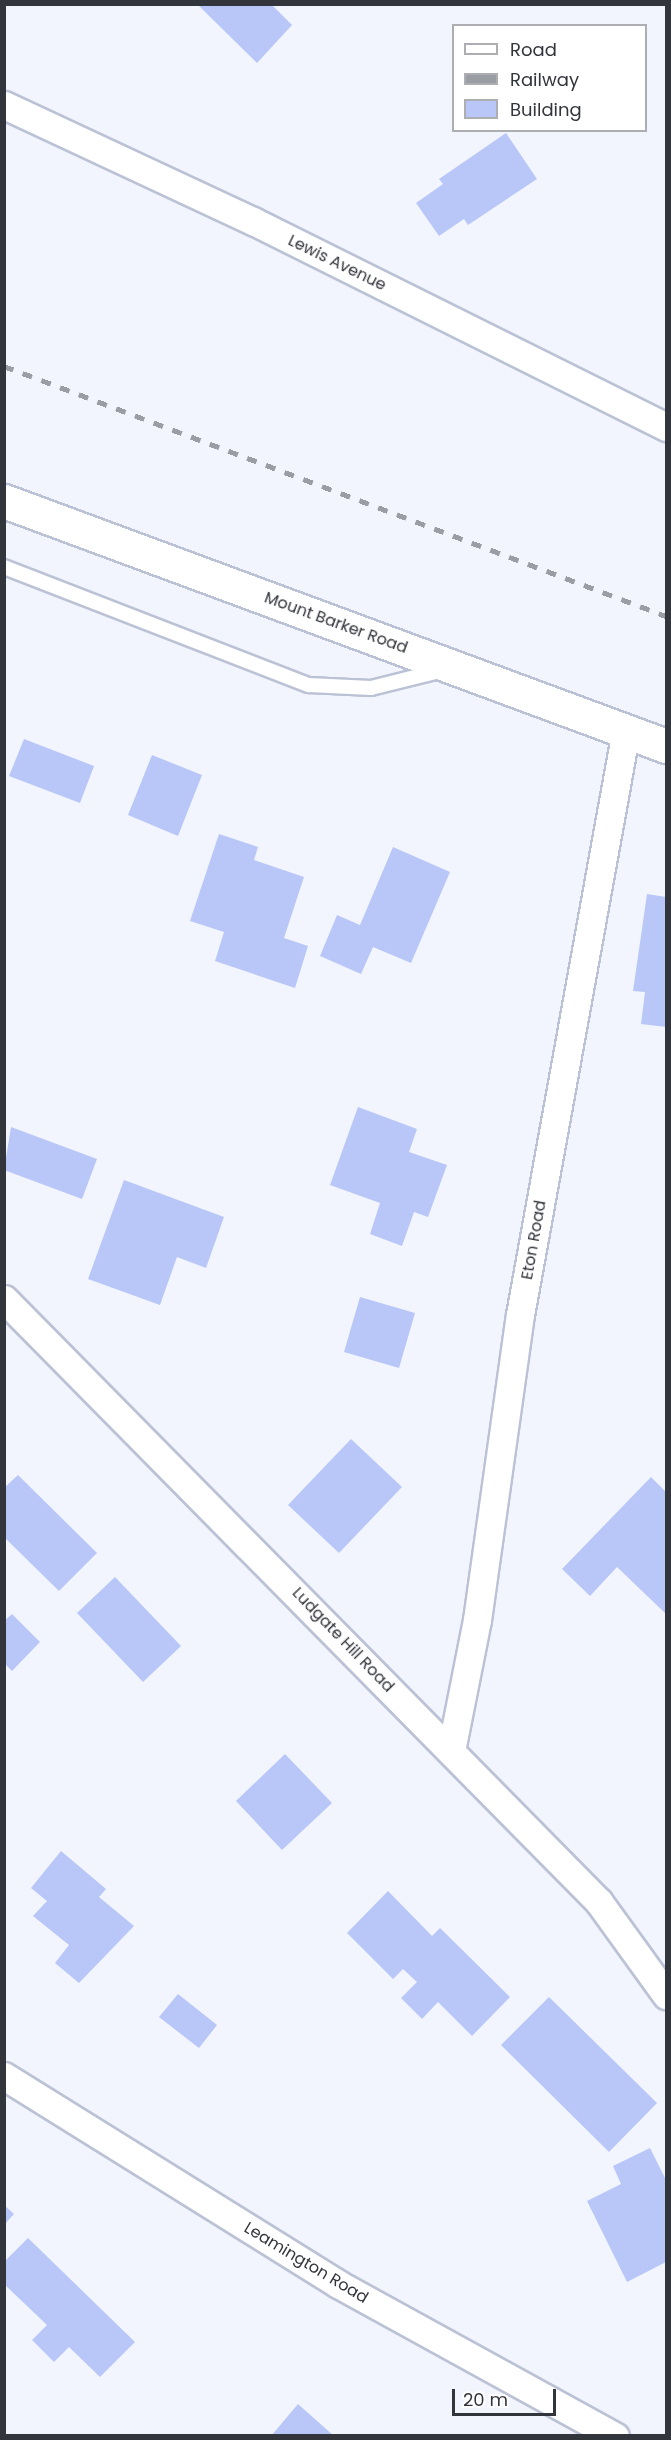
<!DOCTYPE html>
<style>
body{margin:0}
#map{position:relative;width:671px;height:2440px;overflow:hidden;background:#f2f5fd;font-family:Poppins,sans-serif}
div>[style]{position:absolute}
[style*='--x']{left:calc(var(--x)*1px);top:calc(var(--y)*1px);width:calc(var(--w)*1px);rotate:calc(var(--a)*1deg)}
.building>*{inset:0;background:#b8c7f8}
.roads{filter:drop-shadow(2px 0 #bcc2d5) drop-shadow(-2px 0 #bcc2d5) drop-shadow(0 2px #bcc2d5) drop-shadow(0 -2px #bcc2d5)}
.service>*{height:14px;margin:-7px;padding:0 7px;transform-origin:7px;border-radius:7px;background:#fff}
.minor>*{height:27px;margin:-13.5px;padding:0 13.5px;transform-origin:13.5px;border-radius:13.5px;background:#fff}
.secondary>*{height:33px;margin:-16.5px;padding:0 16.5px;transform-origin:16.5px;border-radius:16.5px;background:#fff}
.rail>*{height:4.5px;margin-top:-2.25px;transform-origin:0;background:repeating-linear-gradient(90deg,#9b9da5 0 10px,transparent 0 20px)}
span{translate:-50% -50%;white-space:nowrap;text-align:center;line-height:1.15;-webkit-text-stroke:4.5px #fff;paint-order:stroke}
.street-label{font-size:16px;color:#33353c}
.frame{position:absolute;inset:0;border:6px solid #33353c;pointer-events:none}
.legend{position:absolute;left:452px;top:24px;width:195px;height:108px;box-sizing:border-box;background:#fff;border:2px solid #adaeb1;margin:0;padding:8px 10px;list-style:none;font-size:18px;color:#33353c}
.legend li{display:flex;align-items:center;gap:12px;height:30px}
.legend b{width:30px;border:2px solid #adaeb1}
.scale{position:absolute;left:452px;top:2389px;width:104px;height:27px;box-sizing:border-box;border:3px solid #33353c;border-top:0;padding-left:8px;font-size:18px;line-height:21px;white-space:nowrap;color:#33353c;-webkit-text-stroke:4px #fff;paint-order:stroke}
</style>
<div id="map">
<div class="building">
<i style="clip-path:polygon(197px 4px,271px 4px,292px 25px,257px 63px)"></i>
<i style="clip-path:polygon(506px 133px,537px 179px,468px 225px,464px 219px,439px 236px,416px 203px,443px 184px,439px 179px)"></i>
<i style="clip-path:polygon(24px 739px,94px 766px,80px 803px,9px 776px)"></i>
<i style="clip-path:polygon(152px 755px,202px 775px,178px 836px,128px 815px)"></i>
<i style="clip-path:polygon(219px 834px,258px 847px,254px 860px,304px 877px,284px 938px,308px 946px,295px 988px,215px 961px,224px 932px,190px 921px)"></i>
<i style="clip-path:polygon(393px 847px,450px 872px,411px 963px,373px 947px,361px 974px,320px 956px,337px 915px,360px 925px)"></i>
<i style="clip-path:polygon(647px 894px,666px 897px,666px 1027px,641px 1024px,645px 992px,633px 991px)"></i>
<i style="clip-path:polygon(358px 1107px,417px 1129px,409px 1152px,447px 1165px,428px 1217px,414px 1212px,402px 1246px,370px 1234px,380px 1203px,330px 1185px)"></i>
<i style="clip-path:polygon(11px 1127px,97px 1159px,82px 1199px,4px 1170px)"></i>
<i style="clip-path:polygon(124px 1180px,224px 1217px,206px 1268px,177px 1257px,160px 1305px,88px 1279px)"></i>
<i style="clip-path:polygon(360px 1297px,415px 1313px,399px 1368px,344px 1352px)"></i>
<i style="clip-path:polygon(351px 1439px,402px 1487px,339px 1553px,288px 1505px)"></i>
<i style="clip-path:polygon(18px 1475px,97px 1553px,59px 1591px,4px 1537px,4px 1488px)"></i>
<i style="clip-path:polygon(651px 1477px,666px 1492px,665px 1613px,617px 1567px,590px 1596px,562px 1569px)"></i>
<i style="clip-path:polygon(115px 1577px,181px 1646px,143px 1682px,77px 1613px)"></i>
<i style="clip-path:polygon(12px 1614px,40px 1642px,12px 1671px,4px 1663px,4px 1621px)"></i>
<i style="clip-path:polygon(285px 1754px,332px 1803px,282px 1850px,236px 1801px)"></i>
<i style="clip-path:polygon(61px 1851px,106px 1889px,99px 1897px,134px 1926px,79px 1983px,55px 1963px,69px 1945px,33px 1916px,47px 1901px,31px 1888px)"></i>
<i style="clip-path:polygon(388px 1891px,432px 1936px,440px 1928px,510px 1997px,472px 2036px,438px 2002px,422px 2019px,401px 1998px,417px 1982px,403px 1969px,393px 1979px,347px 1933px)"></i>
<i style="clip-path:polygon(178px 1994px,217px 2025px,199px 2048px,159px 2017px)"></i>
<i style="clip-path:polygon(549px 1997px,657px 2103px,609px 2152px,501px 2045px)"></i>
<i style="clip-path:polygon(650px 2148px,666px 2180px,666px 2262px,627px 2282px,587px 2201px,621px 2184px,613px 2166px)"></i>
<i style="clip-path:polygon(4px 2205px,14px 2214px,4px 2225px)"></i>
<i style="clip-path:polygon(28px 2238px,135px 2342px,100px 2377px,69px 2347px,54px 2362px,32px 2340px,47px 2325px,4px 2284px,4px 2262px)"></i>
<i style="clip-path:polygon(298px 2404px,334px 2436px,271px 2436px)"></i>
</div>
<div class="roads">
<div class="service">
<i style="--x:4;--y:567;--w:327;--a:21.2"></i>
<i style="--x:309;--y:685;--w:62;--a:2.8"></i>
<i style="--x:371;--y:688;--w:74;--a:-14"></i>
</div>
<div class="minor">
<i style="--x:4;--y:105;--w:275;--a:25"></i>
<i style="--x:253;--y:221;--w:462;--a:26.5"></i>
<i style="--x:4;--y:1299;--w:847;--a:45.38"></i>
<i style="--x:599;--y:1902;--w:115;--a:54.2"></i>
<i style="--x:451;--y:1751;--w:134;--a:-78.8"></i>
<i style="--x:477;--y:1620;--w:308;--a:-82"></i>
<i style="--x:520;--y:1315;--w:595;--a:-79.73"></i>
<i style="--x:4;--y:2076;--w:393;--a:31.9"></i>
<i style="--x:338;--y:2284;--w:316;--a:28.8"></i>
</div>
<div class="secondary">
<i style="--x:4;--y:501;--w:706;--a:20.31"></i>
</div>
</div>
<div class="rail">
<i style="--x:4;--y:366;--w:708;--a:20.69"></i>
</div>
<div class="street-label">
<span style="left:337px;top:263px;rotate:26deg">Lewis Avenue</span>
<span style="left:336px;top:623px;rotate:20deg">Mount Barker Road</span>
<span style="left:534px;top:1240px;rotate:-80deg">Eton Road</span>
<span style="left:343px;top:1640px;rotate:46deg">Ludgate Hill Road</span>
<span style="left:306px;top:2263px;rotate:31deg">Leamington Road</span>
</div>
<div class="frame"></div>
<ul class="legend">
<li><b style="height:8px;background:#fff"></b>Road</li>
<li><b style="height:8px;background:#9b9da5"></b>Railway</li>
<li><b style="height:16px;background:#b8c7f8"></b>Building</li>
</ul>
<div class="scale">20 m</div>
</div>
